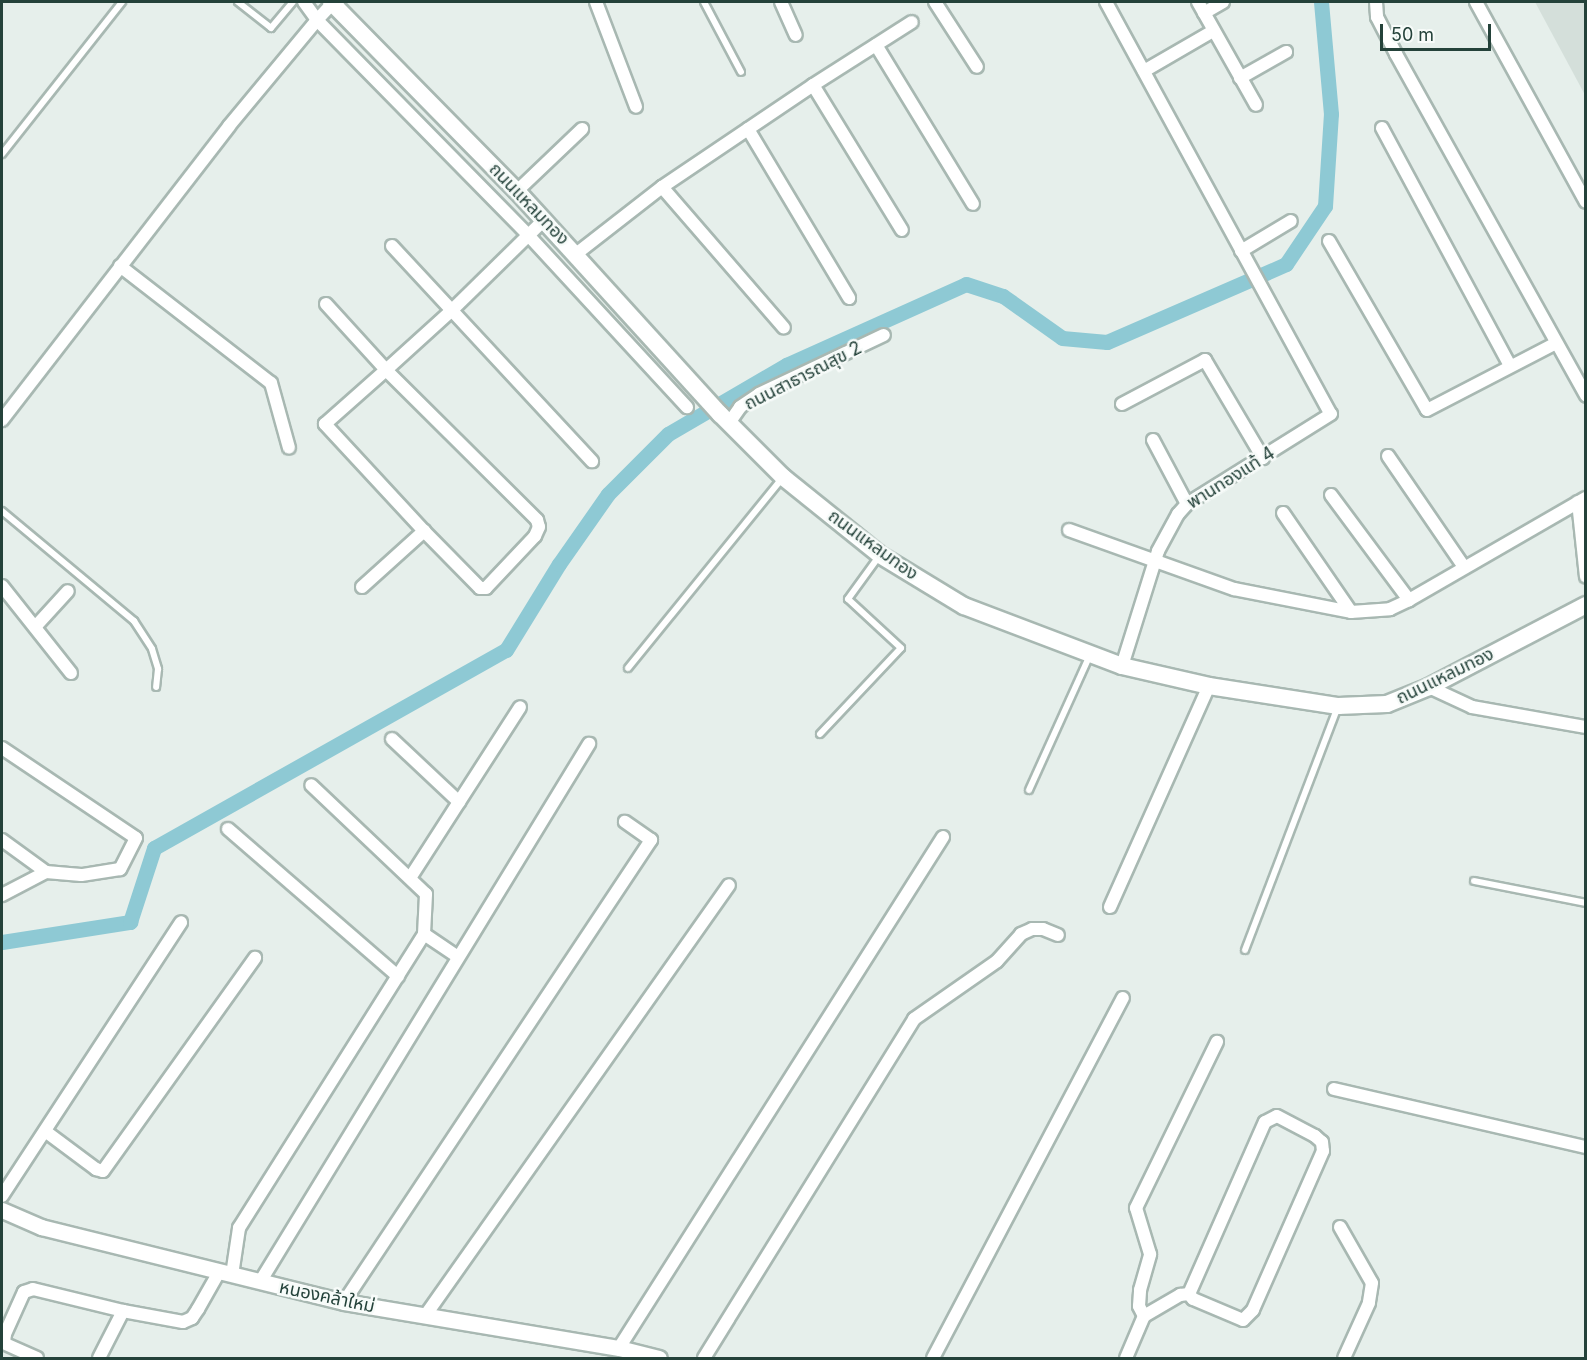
<!DOCTYPE html>
<meta charset="utf-8">
<style>
body{margin:0}
#map{position:relative;width:1587px;height:1360px;overflow:hidden;background:#e6efeb;font-family:Inter,"Noto Sans Thai",sans-serif}
div>[style]{position:absolute}
[style*='--x']{left:calc(var(--x)*1px);top:calc(var(--y)*1px);width:calc(var(--w)*1px);rotate:calc(var(--a)*1deg)}
.built>*{inset:0;background:#d4dfda}
.canal>*{height:15px;margin:-7.5px;padding:0 7.5px;transform-origin:7.5px;border-radius:7.5px;background:#8ec9d4}
.roads{filter:drop-shadow(2px 0 #a8b8b2) drop-shadow(-2px 0 #a8b8b2) drop-shadow(0 2px #a8b8b2) drop-shadow(0 -2px #a8b8b2)}
.service>*{height:6px;margin:-3px;padding:0 3px;transform-origin:3px;border-radius:3px;background:#fff}
.minor>*{height:12px;margin:-6px;padding:0 6px;transform-origin:6px;border-radius:6px;background:#fff}
.tertiary>*{height:15px;margin:-7.5px;padding:0 7.5px;transform-origin:7.5px;border-radius:7.5px;background:#fff}
.secondary>*{height:16px;margin:-8px;padding:0 8px;transform-origin:8px;border-radius:8px;background:#fff}
span{translate:-50% -50%;white-space:nowrap;text-align:center;line-height:1.15;-webkit-text-stroke:5px #f7fbf9;paint-order:stroke}
.street-label{font-size:18px;color:#24423a}
.frame{position:absolute;inset:0;border:3px solid #24423a;pointer-events:none}
.scale{position:absolute;left:1380px;top:24px;width:111px;height:27px;box-sizing:border-box;border:3px solid #24423a;border-top:0;padding-left:8px;font-size:18px;line-height:21px;white-space:nowrap;color:#24423a;-webkit-text-stroke:4px #f7fbf9;paint-order:stroke}
</style>
<div id="map">
<div class="built">
<i style="clip-path:polygon(1535px 2px,1585px 2px,1585px 95px)"></i>
</div>
<div class="canal">
<i style="--x:2;--y:942;--w:130;--a:-8.9"></i>
<i style="--x:130;--y:922;--w:78;--a:-72"></i>
<i style="--x:154;--y:848;--w:404;--a:-29.4"></i>
<i style="--x:506;--y:650;--w:101;--a:-58.4"></i>
<i style="--x:559;--y:564;--w:85;--a:-55"></i>
<i style="--x:608;--y:494;--w:85;--a:-45"></i>
<i style="--x:668;--y:434;--w:137;--a:-30.3"></i>
<i style="--x:786;--y:365;--w:197;--a:-24.2"></i>
<i style="--x:966;--y:284;--w:39;--a:18"></i>
<i style="--x:1003;--y:296;--w:72;--a:35.4"></i>
<i style="--x:1062;--y:338;--w:45;--a:5.1"></i>
<i style="--x:1107;--y:342;--w:195;--a:-23.5"></i>
<i style="--x:1286;--y:264;--w:70;--a:-56.1"></i>
<i style="--x:1325;--y:206;--w:92;--a:-86.3"></i>
<i style="--x:1331;--y:114;--w:112;--a:-95.1"></i>
</div>
<div class="roads">
<div class="service">
<i style="--x:238;--y:2;--w:42;--a:38.2"></i>
<i style="--x:271;--y:28;--w:34;--a:-50"></i>
<i style="--x:704;--y:2;--w:79;--a:62.1"></i>
<i style="--x:2;--y:154;--w:194;--a:-51.7"></i>
<i style="--x:2;--y:511;--w:172;--a:39.8"></i>
<i style="--x:134;--y:621;--w:33;--a:57"></i>
<i style="--x:152;--y:649;--w:21;--a:73"></i>
<i style="--x:158;--y:669;--w:18;--a:96"></i>
<i style="--x:628;--y:668;--w:246;--a:-50.9"></i>
<i style="--x:820;--y:734;--w:118;--a:-46.7"></i>
<i style="--x:901;--y:648;--w:72;--a:-137.2"></i>
<i style="--x:848;--y:599;--w:54;--a:-54"></i>
<i style="--x:1029;--y:790;--w:148;--a:-65.7"></i>
<i style="--x:1474;--y:881;--w:114;--a:11.1"></i>
<i style="--x:1245;--y:950;--w:261;--a:-69.1"></i>
</div>
<div class="minor">
<i style="--x:304;--y:2;--w:22;--a:54"></i>
<i style="--x:317;--y:20;--w:303;--a:45.5"></i>
<i style="--x:529;--y:236;--w:233;--a:47.3"></i>
<i style="--x:596;--y:2;--w:112;--a:69.1"></i>
<i style="--x:781;--y:2;--w:36;--a:66"></i>
<i style="--x:935;--y:2;--w:77;--a:57.1"></i>
<i style="--x:1106;--y:2;--w:469;--a:61.4"></i>
<i style="--x:1331;--y:414;--w:170;--a:148"></i>
<i style="--x:1187;--y:504;--w:13;--a:132"></i>
<i style="--x:1178;--y:514;--w:42;--a:118.4"></i>
<i style="--x:1158;--y:551;--w:121;--a:107.4"></i>
<i style="--x:1198;--y:2;--w:118;--a:60.6"></i>
<i style="--x:1376;--y:2;--w:15;--a:86"></i>
<i style="--x:1377;--y:17;--w:42;--a:62.8"></i>
<i style="--x:1396;--y:54;--w:391;--a:60.9"></i>
<i style="--x:1476;--y:2;--w:228;--a:61.2"></i>
<i style="--x:1204;--y:13;--w:22;--a:-30"></i>
<i style="--x:876;--y:45;--w:186;--a:58.6"></i>
<i style="--x:1144;--y:71;--w:80;--a:-30.1"></i>
<i style="--x:1240;--y:78;--w:53;--a:-29.5"></i>
<i style="--x:813;--y:85;--w:170;--a:58.5"></i>
<i style="--x:1382;--y:128;--w:270;--a:61.7"></i>
<i style="--x:748;--y:129;--w:197;--a:59.1"></i>
<i style="--x:662;--y:187;--w:186;--a:49.1"></i>
<i style="--x:517;--y:191;--w:90;--a:-43.6"></i>
<i style="--x:1329;--y:241;--w:195;--a:59.9"></i>
<i style="--x:1427;--y:410;--w:145;--a:-27.4"></i>
<i style="--x:392;--y:246;--w:294;--a:47.1"></i>
<i style="--x:1241;--y:251;--w:58;--a:-31"></i>
<i style="--x:576;--y:254;--w:109;--a:-37.9"></i>
<i style="--x:662;--y:187;--w:182;--a:-34"></i>
<i style="--x:813;--y:85;--w:117;--a:-32.5"></i>
<i style="--x:120;--y:266;--w:191;--a:37.8"></i>
<i style="--x:271;--y:383;--w:67;--a:74.5"></i>
<i style="--x:326;--y:304;--w:89;--a:47.7"></i>
<i style="--x:386;--y:370;--w:213;--a:44.8"></i>
<i style="--x:537;--y:520;--w:7;--a:74"></i>
<i style="--x:539;--y:527;--w:10;--a:114"></i>
<i style="--x:535;--y:536;--w:71;--a:133.3"></i>
<i style="--x:486;--y:588;--w:6;--a:180"></i>
<i style="--x:480;--y:588;--w:80;--a:-134.5"></i>
<i style="--x:424;--y:531;--w:146;--a:-132.8"></i>
<i style="--x:325;--y:424;--w:81;--a:-41.5"></i>
<i style="--x:386;--y:370;--w:88;--a:-42.2"></i>
<i style="--x:451;--y:311;--w:130;--a:-44.4"></i>
<i style="--x:1122;--y:404;--w:94;--a:-27.9"></i>
<i style="--x:1205;--y:360;--w:114;--a:59.4"></i>
<i style="--x:2;--y:420;--w:371;--a:-52.3"></i>
<i style="--x:229;--y:126;--w:138;--a:-50.3"></i>
<i style="--x:317;--y:20;--w:22;--a:-47"></i>
<i style="--x:332;--y:4;--w:6;--a:-18"></i>
<i style="--x:729;--y:423;--w:19;--a:-55"></i>
<i style="--x:740;--y:407;--w:23;--a:-34"></i>
<i style="--x:759;--y:394;--w:138;--a:-25.3"></i>
<i style="--x:1153;--y:440;--w:72;--a:62"></i>
<i style="--x:1388;--y:456;--w:135;--a:55.6"></i>
<i style="--x:1331;--y:495;--w:131;--a:53.4"></i>
<i style="--x:1578;--y:502;--w:75;--a:83.9"></i>
<i style="--x:1283;--y:513;--w:120;--a:55.5"></i>
<i style="--x:1069;--y:530;--w:175;--a:19.7"></i>
<i style="--x:1234;--y:589;--w:119;--a:11.1"></i>
<i style="--x:1351;--y:612;--w:39;--a:-4"></i>
<i style="--x:1390;--y:609;--w:21;--a:-25"></i>
<i style="--x:1409;--y:600;--w:204;--a:-30"></i>
<i style="--x:2;--y:586;--w:111;--a:51.6"></i>
<i style="--x:362;--y:587;--w:84;--a:-42.1"></i>
<i style="--x:36;--y:626;--w:47;--a:-47.6"></i>
<i style="--x:1429;--y:687;--w:47;--a:24.9"></i>
<i style="--x:1472;--y:707;--w:116;--a:10"></i>
<i style="--x:392;--y:739;--w:92;--a:43.2"></i>
<i style="--x:2;--y:748;--w:161;--a:33.9"></i>
<i style="--x:136;--y:838;--w:35;--a:117"></i>
<i style="--x:120;--y:869;--w:39;--a:171"></i>
<i style="--x:81;--y:875;--w:35;--a:-175"></i>
<i style="--x:46;--y:872;--w:50;--a:152.4"></i>
<i style="--x:228;--y:829;--w:225;--a:40.9"></i>
<i style="--x:2;--y:840;--w:54;--a:36"></i>
<i style="--x:410;--y:878;--w:203;--a:-57.2"></i>
<i style="--x:1110;--y:907;--w:242;--a:-65.9"></i>
<i style="--x:424;--y:934;--w:40;--a:34"></i>
<i style="--x:1334;--y:1089;--w:259;--a:13"></i>
<i style="--x:1277;--y:1116;--w:43;--a:27.8"></i>
<i style="--x:1315;--y:1136;--w:9;--a:41"></i>
<i style="--x:1322;--y:1142;--w:9;--a:84"></i>
<i style="--x:1323;--y:1151;--w:174;--a:113.8"></i>
<i style="--x:1253;--y:1310;--w:14;--a:135"></i>
<i style="--x:1243;--y:1320;--w:54;--a:-157.2"></i>
<i style="--x:1193;--y:1299;--w:6;--a:-129"></i>
<i style="--x:1189;--y:1294;--w:188;--a:-66.2"></i>
<i style="--x:1265;--y:1122;--w:13;--a:-27"></i>
<i style="--x:45;--y:1131;--w:64;--a:36.7"></i>
<i style="--x:96;--y:1169;--w:7;--a:16"></i>
<i style="--x:103;--y:1171;--w:262;--a:-54.5"></i>
<i style="--x:2;--y:1196;--w:327;--a:-56.8"></i>
<i style="--x:1340;--y:1227;--w:64;--a:60.3"></i>
<i style="--x:1372;--y:1283;--w:20;--a:99"></i>
<i style="--x:1369;--y:1303;--w:60;--a:114.4"></i>
<i style="--x:232;--y:1275;--w:48;--a:-81.5"></i>
<i style="--x:239;--y:1228;--w:347;--a:-57.8"></i>
<i style="--x:424;--y:934;--w:40;--a:-87.1"></i>
<i style="--x:426;--y:894;--w:158;--a:-136.5"></i>
<i style="--x:260;--y:1282;--w:631;--a:-58.55"></i>
<i style="--x:344;--y:1302;--w:555;--a:-56.4"></i>
<i style="--x:651;--y:840;--w:32;--a:-145"></i>
<i style="--x:425;--y:1316;--w:527;--a:-54.8"></i>
<i style="--x:1144;--y:1316;--w:11;--a:-117"></i>
<i style="--x:1139;--y:1306;--w:16;--a:-86"></i>
<i style="--x:1140;--y:1290;--w:37;--a:-74"></i>
<i style="--x:1150;--y:1254;--w:48;--a:-106.9"></i>
<i style="--x:1136;--y:1208;--w:185;--a:-64"></i>
<i style="--x:619;--y:1348;--w:605;--a:-57.62"></i>
<i style="--x:37;--y:1358;--w:36;--a:-156"></i>
<i style="--x:4;--y:1343;--w:9;--a:-84"></i>
<i style="--x:5;--y:1334;--w:46;--a:-65.7"></i>
<i style="--x:24;--y:1292;--w:9;--a:-18"></i>
<i style="--x:33;--y:1289;--w:93;--a:13.7"></i>
<i style="--x:99;--y:1358;--w:53;--a:-62.9"></i>
<i style="--x:123;--y:1311;--w:61;--a:10.4"></i>
<i style="--x:183;--y:1322;--w:10;--a:-24"></i>
<i style="--x:192;--y:1318;--w:11;--a:-56"></i>
<i style="--x:198;--y:1309;--w:43;--a:-60.4"></i>
<i style="--x:704;--y:1358;--w:399;--a:-58.2"></i>
<i style="--x:914;--y:1019;--w:101;--a:-34.9"></i>
<i style="--x:997;--y:961;--w:36;--a:-48"></i>
<i style="--x:1021;--y:934;--w:12;--a:-24"></i>
<i style="--x:1032;--y:929;--w:11;--a:0"></i>
<i style="--x:1043;--y:929;--w:16;--a:22"></i>
<i style="--x:933;--y:1358;--w:407;--a:-62.2"></i>
<i style="--x:1126;--y:1358;--w:46;--a:-66.8"></i>
<i style="--x:1144;--y:1316;--w:42;--a:-30.3"></i>
<i style="--x:1180;--y:1295;--w:9;--a:-6"></i>
</div>
<div class="tertiary">
<i style="--x:2;--y:1210;--w:43;--a:23.6"></i>
<i style="--x:41;--y:1227;--w:312;--a:13.9"></i>
<i style="--x:344;--y:1302;--w:279;--a:9.5"></i>
<i style="--x:619;--y:1348;--w:41;--a:14"></i>
</div>
<div class="secondary">
<i style="--x:331;--y:2;--w:265;--a:45.5"></i>
<i style="--x:517;--y:191;--w:302;--a:47.7"></i>
<i style="--x:720;--y:414;--w:89;--a:45"></i>
<i style="--x:783;--y:477;--w:124;--a:38.8"></i>
<i style="--x:880;--y:555;--w:98;--a:31.3"></i>
<i style="--x:964;--y:606;--w:169;--a:20.8"></i>
<i style="--x:1122;--y:666;--w:89;--a:12.9"></i>
<i style="--x:1209;--y:686;--w:131;--a:8.8"></i>
<i style="--x:1338;--y:706;--w:49;--a:-2.3"></i>
<i style="--x:1387;--y:704;--w:45;--a:-22"></i>
<i style="--x:1429;--y:687;--w:177;--a:-27.6"></i>
</div>
</div>
<div class="street-label">
<span style="left:529px;top:204px;rotate:46deg">ถนนแหลมทอง</span>
<span style="left:803px;top:376px;rotate:-27deg">ถนนสาธารณสุข 2</span>
<span style="left:1231px;top:478px;rotate:-32deg">พานทองแท้ 4</span>
<span style="left:873px;top:545px;rotate:36deg">ถนนแหลมทอง</span>
<span style="left:1445px;top:676px;rotate:-26deg">ถนนแหลมทอง</span>
<span style="left:327px;top:1297px;rotate:12deg">หนองคล้าใหม่</span>
</div>
<div class="frame"></div>
<div class="scale">50 m</div>
</div>
